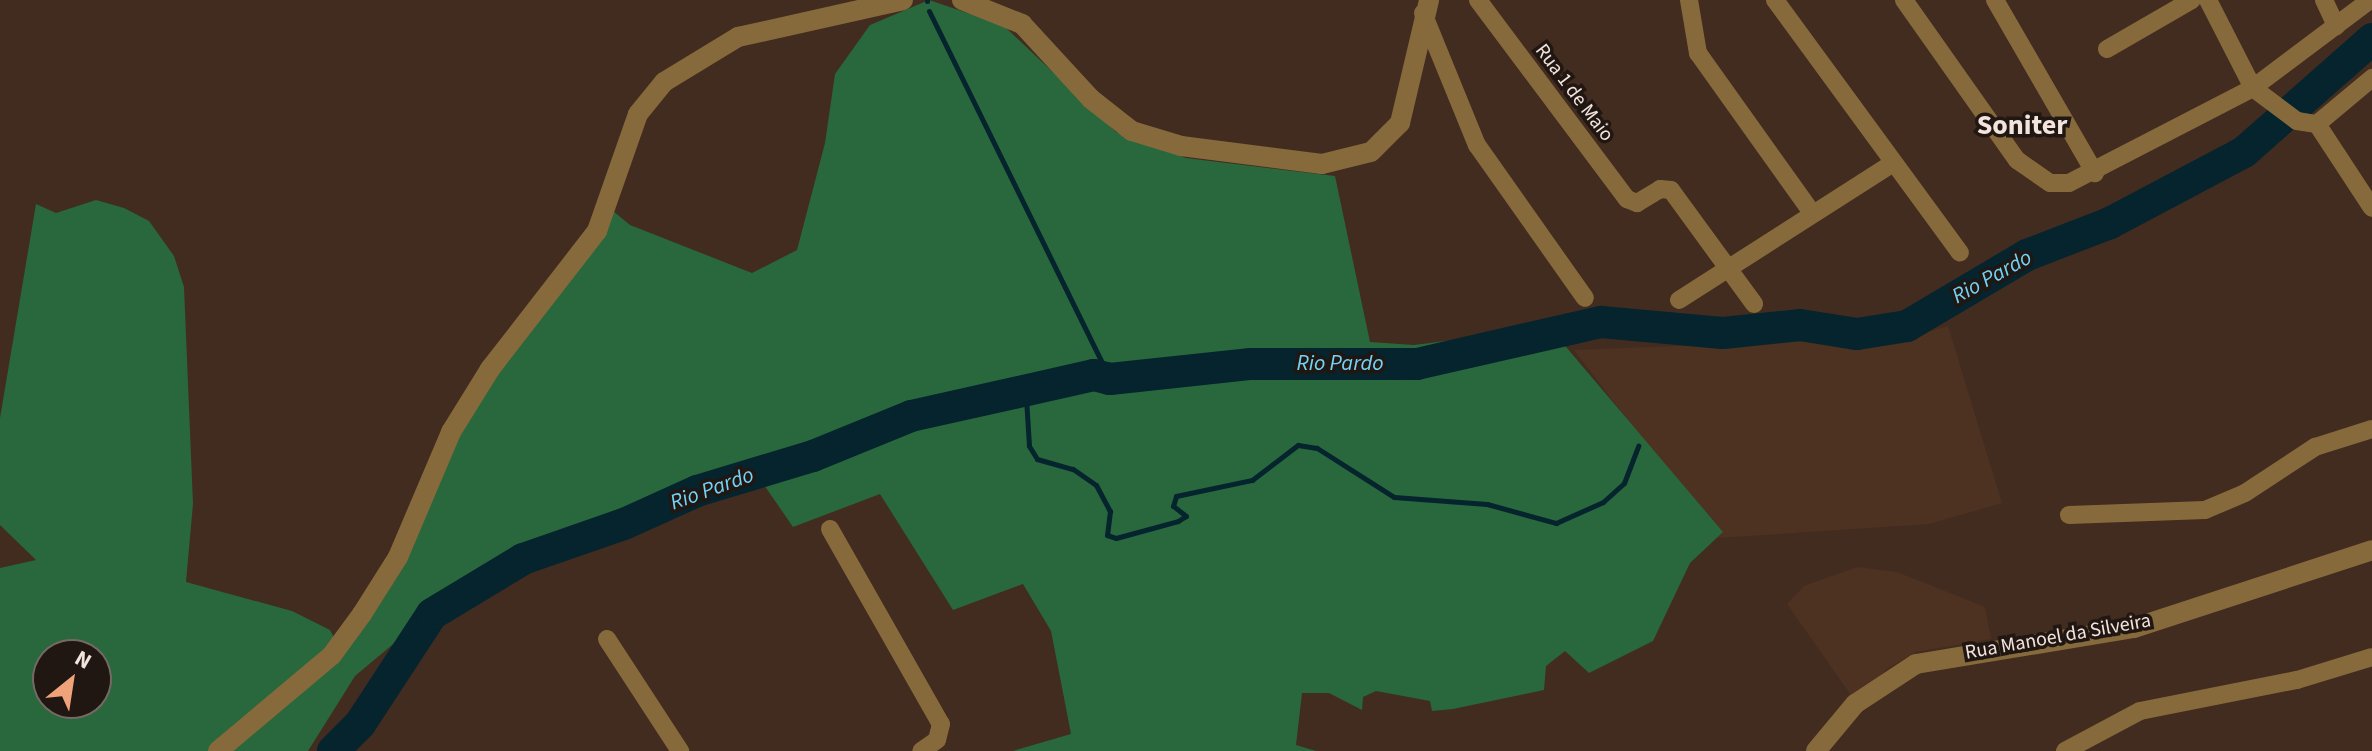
<!DOCTYPE html>
<style>
body{margin:0}
#map{position:relative;width:2372px;height:751px;overflow:hidden;background:#422c20;font-family:"Source Sans 3",sans-serif}
div>[style]{position:absolute}
[style*='--x']{left:calc(var(--x)*1px);top:calc(var(--y)*1px);width:calc(var(--w)*1px);rotate:calc(var(--a)*1deg)}
.built>*{inset:0;background:#4d3121}
.green>*{inset:0;background:#29673c}
.stream>*{height:5px;margin:-2.5px;padding:0 2.5px;transform-origin:2.5px;border-radius:2.5px;background:#05242e}
.river>*{height:32px;margin:-16px;padding:0 16px;transform-origin:16px;border-radius:16px;background:#05242e}
.minor>*{height:18px;margin:-9px;padding:0 9px;transform-origin:9px;border-radius:9px;background:#876a3c}
.tertiary>*{height:20px;margin:-10px;padding:0 10px;transform-origin:10px;border-radius:10px;background:#876a3c}
span{translate:-50% -50%;white-space:nowrap;text-align:center;line-height:1.15;-webkit-text-stroke:7px #211712;paint-order:stroke}
.street-label{font-size:20px;color:#f3e4dd}
.water-label{font-size:22px;color:#72d4f8;font-style:italic}
.district-label{font-size:28px;color:#f3e4dd;font-weight:700}
.north{position:absolute;left:32px;top:639px;width:80px;height:80px;box-sizing:border-box;background:#211712;border:2px solid #756963;border-radius:50%;rotate:30deg;font-size:22px;font-weight:700;line-height:32px;text-align:center;color:#f3e4dd}
.north::after{content:'';display:block;margin:auto;width:28px;height:36px;background:#f0a27a;clip-path:polygon(50% 0,100% 100%,50% 72%,0 100%)}
</style>
<div id="map">
<div class="built">
<i style="clip-path:polygon(1948px 326px,2002px 503px,1929px 524px,1718px 538px,1574px 350px,1911px 337px)"></i>
<i style="clip-path:polygon(1857px 567px,1897px 572px,1985px 607px,1991px 639px,1916px 652px,1888px 668px,1855px 701px,1787px 604px,1804px 586px)"></i>
</div>
<div class="green">
<i style="clip-path:polygon(evenodd,929px 0,1003px 25px,1116px 132px,1186px 158px,1335px 176px,1370px 342px,1414px 345px,1550px 328px,1723px 532px,1690px 563px,1653px 641px,1589px 673px,1565px 651px,1546px 666px,1544px 690px,1453px 709px,1432px 711px,1430px 701px,1376px 691px,1363px 697px,1362px 710px,1329px 693px,1302px 693px,1296px 745px,1316px 751px,1013px 751px,1071px 734px,1051px 631px,1023px 584px,953px 610px,880px 494px,793px 527px,753px 469px,663px 513px,542px 550px,429px 614px,355px 676px,308px 751px,0 751px,0 568px,36px 560px,0 525px,0 418px,36px 204px,56px 213px,96px 200px,124px 208px,149px 221px,174px 256px,184px 287px,193px 504px,186px 582px,292px 611px,330px 630px,338px 645px,482px 388px,613px 211px,630px 225px,752px 273px,797px 250px,825px 143px,835px 74px,870px 25px,929px 0,48px 655px,96px 655px,96px 703px,48px 703px,48px 655px)"></i>
</div>
<div class="stream">
<i style="--x:927;--y:0;--w:1;--a:90"></i>
<i style="--x:929;--y:11;--w:410;--a:63.8"></i>
<i style="--x:1014;--y:389;--w:15;--a:37"></i>
<i style="--x:1026;--y:398;--w:48;--a:86.4"></i>
<i style="--x:1029;--y:446;--w:15;--a:58"></i>
<i style="--x:1037;--y:459;--w:37;--a:16"></i>
<i style="--x:1073;--y:469;--w:28;--a:35"></i>
<i style="--x:1096;--y:485;--w:30;--a:62"></i>
<i style="--x:1110;--y:511;--w:24;--a:97"></i>
<i style="--x:1107;--y:535;--w:9;--a:18"></i>
<i style="--x:1116;--y:538;--w:64;--a:-15.3"></i>
<i style="--x:1178;--y:521;--w:9;--a:-32"></i>
<i style="--x:1186;--y:516;--w:16;--a:-142"></i>
<i style="--x:1173;--y:506;--w:10;--a:-73"></i>
<i style="--x:1176;--y:496;--w:78;--a:-11.9"></i>
<i style="--x:1252;--y:480;--w:58;--a:-37.3"></i>
<i style="--x:1298;--y:445;--w:19;--a:9"></i>
<i style="--x:1317;--y:448;--w:91;--a:32.5"></i>
<i style="--x:1394;--y:497;--w:93;--a:4.3"></i>
<i style="--x:1487;--y:504;--w:72;--a:15.4"></i>
<i style="--x:1556;--y:523;--w:51;--a:-24.1"></i>
<i style="--x:1603;--y:502;--w:28;--a:-42"></i>
<i style="--x:1624;--y:483;--w:40;--a:-69"></i>
</div>
<div class="river">
<i style="--x:333;--y:751;--w:38;--a:-45"></i>
<i style="--x:360;--y:724;--w:131;--a:-56.8"></i>
<i style="--x:432;--y:614;--w:106;--a:-31.1"></i>
<i style="--x:523;--y:559;--w:107;--a:-19.1"></i>
<i style="--x:624;--y:524;--w:80;--a:-24.3"></i>
<i style="--x:697;--y:491;--w:121;--a:-16.8"></i>
<i style="--x:813;--y:456;--w:106;--a:-22.2"></i>
<i style="--x:911;--y:416;--w:188;--a:-12.6"></i>
<i style="--x:1094;--y:375;--w:16;--a:14"></i>
<i style="--x:1110;--y:379;--w:142;--a:-6.1"></i>
<i style="--x:1251;--y:364;--w:166;--a:0"></i>
<i style="--x:1417;--y:364;--w:189;--a:-12.9"></i>
<i style="--x:1601;--y:322;--w:122;--a:5.2"></i>
<i style="--x:1723;--y:333;--w:77;--a:-5.9"></i>
<i style="--x:1800;--y:325;--w:58;--a:9"></i>
<i style="--x:1857;--y:334;--w:51;--a:-9.1"></i>
<i style="--x:1907;--y:326;--w:139;--a:-30.6"></i>
<i style="--x:2027;--y:255;--w:89;--a:-21.1"></i>
<i style="--x:2110;--y:223;--w:152;--a:-27.9"></i>
<i style="--x:2244;--y:152;--w:171;--a:-41.4"></i>
</div>
<div class="minor">
<i style="--x:1478;--y:0;--w:249;--a:53.2"></i>
<i style="--x:1627;--y:199;--w:11;--a:22"></i>
<i style="--x:1637;--y:203;--w:27;--a:-31"></i>
<i style="--x:1660;--y:189;--w:11;--a:5"></i>
<i style="--x:1671;--y:190;--w:141;--a:53.9"></i>
<i style="--x:1689;--y:0;--w:54;--a:80.4"></i>
<i style="--x:1698;--y:53;--w:196;--a:54.5"></i>
<i style="--x:1775;--y:0;--w:313;--a:53.8"></i>
<i style="--x:1904;--y:0;--w:196;--a:54.8"></i>
<i style="--x:2017;--y:160;--w:40;--a:34.9"></i>
<i style="--x:2050;--y:183;--w:19;--a:0"></i>
<i style="--x:2069;--y:183;--w:207;--a:-27.3"></i>
<i style="--x:2253;--y:88;--w:99;--a:-117.1"></i>
<i style="--x:1995;--y:0;--w:200;--a:60"></i>
<i style="--x:2324;--y:0;--w:29;--a:65"></i>
<i style="--x:2370;--y:0;--w:146;--a:143.1"></i>
<i style="--x:2253;--y:88;--w:55;--a:36.9"></i>
<i style="--x:2297;--y:121;--w:20;--a:9"></i>
<i style="--x:2317;--y:124;--w:100;--a:56.8"></i>
<i style="--x:1423;--y:13;--w:143;--a:67.8"></i>
<i style="--x:1477;--y:145;--w:187;--a:54.8"></i>
<i style="--x:2107;--y:49;--w:98;--a:-30"></i>
<i style="--x:2317;--y:124;--w:72;--a:-39.9"></i>
<i style="--x:1679;--y:300;--w:253;--a:-32.6"></i>
<i style="--x:2069;--y:515;--w:136;--a:-2.1"></i>
<i style="--x:2205;--y:510;--w:43;--a:-23"></i>
<i style="--x:2245;--y:493;--w:84;--a:-33.3"></i>
<i style="--x:2315;--y:447;--w:60;--a:-17.5"></i>
<i style="--x:830;--y:529;--w:224;--a:60.4"></i>
<i style="--x:941;--y:724;--w:16;--a:104"></i>
<i style="--x:937;--y:740;--w:19;--a:145"></i>
<i style="--x:607;--y:639;--w:134;--a:56.9"></i>
<i style="--x:2065;--y:751;--w:85;--a:-28.1"></i>
<i style="--x:2140;--y:711;--w:160;--a:-11.2"></i>
<i style="--x:2297;--y:680;--w:78;--a:-17"></i>
</div>
<div class="tertiary">
<i style="--x:962;--y:0;--w:65;--a:21.8"></i>
<i style="--x:1022;--y:24;--w:102;--a:47.4"></i>
<i style="--x:1091;--y:99;--w:52;--a:38"></i>
<i style="--x:1132;--y:131;--w:51;--a:17"></i>
<i style="--x:1181;--y:146;--w:142;--a:7.3"></i>
<i style="--x:1322;--y:164;--w:50;--a:-13.8"></i>
<i style="--x:1371;--y:152;--w:41;--a:-45"></i>
<i style="--x:1400;--y:123;--w:126;--a:-76.7"></i>
<i style="--x:218;--y:751;--w:149;--a:-40.1"></i>
<i style="--x:332;--y:655;--w:51;--a:-53.8"></i>
<i style="--x:362;--y:614;--w:67;--a:-57.7"></i>
<i style="--x:398;--y:557;--w:136;--a:-67"></i>
<i style="--x:451;--y:432;--w:74;--a:-58.2"></i>
<i style="--x:490;--y:369;--w:175;--a:-52.2"></i>
<i style="--x:597;--y:231;--w:124;--a:-70.7"></i>
<i style="--x:638;--y:114;--w:41;--a:-50.9"></i>
<i style="--x:664;--y:82;--w:87;--a:-31.3"></i>
<i style="--x:738;--y:37;--w:169;--a:-12.6"></i>
<i style="--x:1816;--y:751;--w:61;--a:-50.3"></i>
<i style="--x:1855;--y:704;--w:73;--a:-33.3"></i>
<i style="--x:1916;--y:664;--w:221;--a:-9.4"></i>
<i style="--x:2134;--y:628;--w:250;--a:-18.1"></i>
</div>
<div class="street-label">
<span style="left:1574px;top:93px;rotate:53deg">Rua 1 de Maio</span>
<span style="left:2058px;top:637px;rotate:-10deg">Rua Manoel da Silveira</span>
</div>
<div class="water-label">
<span style="left:1992px;top:277px;rotate:-29deg">Rio Pardo</span>
<span style="left:1340px;top:364px">Rio Pardo</span>
<span style="left:712px;top:489px;rotate:-20deg">Rio Pardo</span>
</div>
<div class="district-label">
<span style="left:2022px;top:125px">Soniter</span>
</div>
<div class="north">N</div>
</div>
